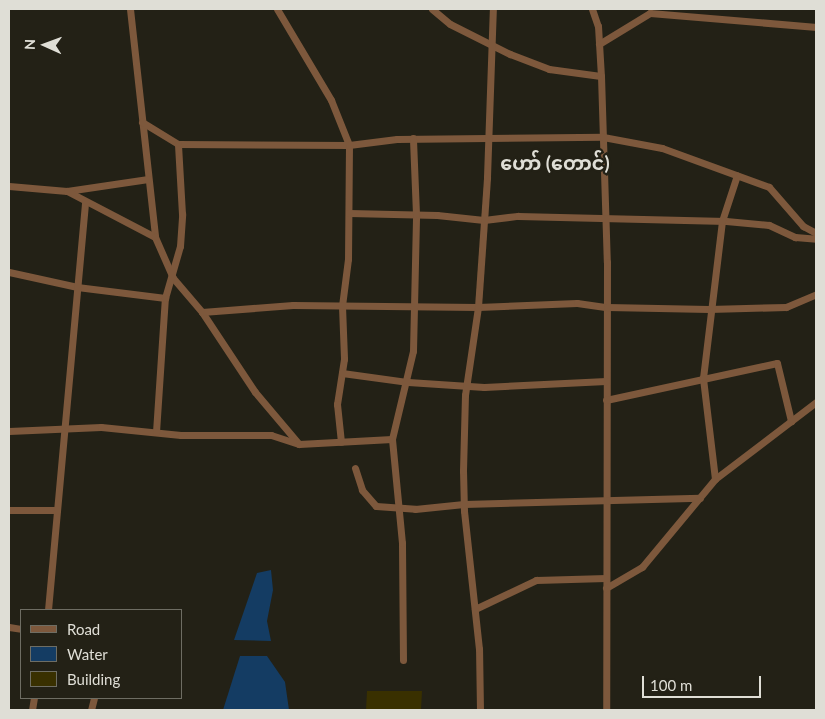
<!DOCTYPE html>
<meta charset="utf-8">
<style>
body{margin:0}
#map{position:relative;width:825px;height:719px;overflow:hidden;background:#232116;font-family:Lato,"Noto Sans Myanmar",sans-serif}
div>[style]{position:absolute}
[style*='--x']{left:calc(var(--x)*1px);top:calc(var(--y)*1px);width:calc(var(--w)*1px);rotate:calc(var(--a)*1deg)}
.water>*{inset:0;background:#143c63}
.building>*{inset:0;background:#393000}
.minor>*{height:7px;margin:-3.5px;padding:0 3.5px;transform-origin:3.5px;border-radius:3.5px;background:#7d583c}
span{translate:-50% -50%;white-space:nowrap;text-align:center;line-height:1.15;-webkit-text-stroke:4.5px #232116;paint-order:stroke}
.quarter-label{font-size:19px;color:#dfded6;font-weight:700}
.frame{position:absolute;inset:0;border:10px solid #dfded6;pointer-events:none}
.legend{position:absolute;left:20px;top:609px;width:162px;height:90px;box-sizing:border-box;background:#232116;border:1px solid #6e6d63;margin:0;padding:6px 9px;list-style:none;font-size:15px;color:#dfded6}
.legend li{display:flex;align-items:center;gap:10px;height:25px}
.legend b{width:25px;border:1px solid #6e6d63}
.north{position:absolute;left:20px;top:20px;width:50px;height:50px;-webkit-text-stroke:4px #232116;paint-order:stroke;rotate:272deg;font-size:14px;font-weight:700;line-height:20px;text-align:center;color:#dfded6}
.north::after{content:'';display:block;margin:auto;width:18px;height:22px;background:#dfded6;clip-path:polygon(50% 0,100% 100%,50% 72%,0 100%)}
.scale{position:absolute;left:642px;top:676px;width:119px;height:22px;box-sizing:border-box;border:2px solid #dfded6;border-top:0;padding-left:6px;font-size:15px;line-height:18px;white-space:nowrap;color:#dfded6;-webkit-text-stroke:4px #232116;paint-order:stroke}
</style>
<div id="map">
<div class="water">
<i style="clip-path:polygon(271px 570px,273px 590px,267px 621px,271px 641px,234px 640px,257px 573px)"></i>
<i style="clip-path:polygon(240px 656px,267px 656px,285px 682px,289px 710px,223px 710px)"></i>
</div>
<div class="building">
<i style="clip-path:polygon(367px 691px,422px 691px,421px 710px,366px 710px)"></i>
</div>
<div class="minor">
<i style="--x:130;--y:9;--w:229;--a:83.7"></i>
<i style="--x:277;--y:9;--w:106;--a:59.3"></i>
<i style="--x:331;--y:100;--w:48;--a:68.2"></i>
<i style="--x:349;--y:145;--w:114;--a:90.5"></i>
<i style="--x:348;--y:259;--w:47;--a:97.3"></i>
<i style="--x:342;--y:306;--w:53;--a:87.8"></i>
<i style="--x:344;--y:359;--w:46;--a:98.8"></i>
<i style="--x:337;--y:404;--w:38;--a:84"></i>
<i style="--x:432;--y:9;--w:23;--a:40"></i>
<i style="--x:450;--y:24;--w:67;--a:26.6"></i>
<i style="--x:510;--y:54;--w:42;--a:21"></i>
<i style="--x:549;--y:69;--w:52;--a:7.7"></i>
<i style="--x:592;--y:9;--w:18;--a:71"></i>
<i style="--x:598;--y:26;--w:50;--a:86.6"></i>
<i style="--x:601;--y:76;--w:186;--a:88.2"></i>
<i style="--x:607;--y:262;--w:448;--a:90.1"></i>
<i style="--x:599;--y:44;--w:60;--a:-31.3"></i>
<i style="--x:650;--y:13;--w:167;--a:4.8"></i>
<i style="--x:142;--y:122;--w:42;--a:31.4"></i>
<i style="--x:178;--y:144;--w:171;--a:0.3"></i>
<i style="--x:349;--y:145;--w:48;--a:-7.1"></i>
<i style="--x:397;--y:139;--w:206;--a:-0.6"></i>
<i style="--x:603;--y:137;--w:60;--a:10.6"></i>
<i style="--x:662;--y:148;--w:114;--a:20"></i>
<i style="--x:769;--y:187;--w:52;--a:48.9"></i>
<i style="--x:803;--y:226;--w:15;--a:28"></i>
<i style="--x:9;--y:186;--w:58;--a:4.9"></i>
<i style="--x:67;--y:191;--w:82;--a:-8.4"></i>
<i style="--x:67;--y:191;--w:99;--a:27.6"></i>
<i style="--x:155;--y:237;--w:45;--a:66.3"></i>
<i style="--x:173;--y:278;--w:45;--a:49.5"></i>
<i style="--x:202;--y:312;--w:96;--a:56.5"></i>
<i style="--x:255;--y:392;--w:68;--a:49.8"></i>
<i style="--x:349;--y:213;--w:88;--a:1.3"></i>
<i style="--x:437;--y:215;--w:47;--a:6.1"></i>
<i style="--x:484;--y:220;--w:34;--a:-7"></i>
<i style="--x:518;--y:216;--w:208;--a:1.4"></i>
<i style="--x:726;--y:221;--w:43;--a:5.3"></i>
<i style="--x:769;--y:225;--w:29;--a:25"></i>
<i style="--x:795;--y:237;--w:21;--a:5"></i>
<i style="--x:9;--y:272;--w:70;--a:12.4"></i>
<i style="--x:77;--y:287;--w:89;--a:7.1"></i>
<i style="--x:202;--y:312;--w:91;--a:-4.4"></i>
<i style="--x:293;--y:305;--w:185;--a:0.6"></i>
<i style="--x:478;--y:307;--w:99;--a:-2.3"></i>
<i style="--x:577;--y:303;--w:30;--a:8"></i>
<i style="--x:607;--y:307;--w:102;--a:1.1"></i>
<i style="--x:709;--y:309;--w:77;--a:-1.5"></i>
<i style="--x:786;--y:307;--w:33;--a:-23"></i>
<i style="--x:342;--y:373;--w:67;--a:7.8"></i>
<i style="--x:408;--y:382;--w:76;--a:3.8"></i>
<i style="--x:484;--y:387;--w:122;--a:-2.8"></i>
<i style="--x:606;--y:400;--w:175;--a:-12.2"></i>
<i style="--x:777;--y:363;--w:60;--a:76.4"></i>
<i style="--x:9;--y:431;--w:92;--a:-2.5"></i>
<i style="--x:101;--y:427;--w:80;--a:5.7"></i>
<i style="--x:181;--y:435;--w:90;--a:0"></i>
<i style="--x:271;--y:435;--w:29;--a:18"></i>
<i style="--x:299;--y:444;--w:93;--a:-3.1"></i>
<i style="--x:156;--y:432;--w:134;--a:-86.2"></i>
<i style="--x:165;--y:298;--w:54;--a:-73.9"></i>
<i style="--x:180;--y:246;--w:32;--a:-86"></i>
<i style="--x:182;--y:214;--w:70;--a:-93.3"></i>
<i style="--x:355;--y:468;--w:23;--a:72"></i>
<i style="--x:362;--y:490;--w:21;--a:49"></i>
<i style="--x:376;--y:506;--w:39;--a:4"></i>
<i style="--x:415;--y:509;--w:49;--a:-5.8"></i>
<i style="--x:464;--y:504;--w:236;--a:-1.5"></i>
<i style="--x:715;--y:479;--w:102;--a:-96.8"></i>
<i style="--x:703;--y:378;--w:158;--a:-83.1"></i>
<i style="--x:722;--y:221;--w:48;--a:-71.9"></i>
<i style="--x:9;--y:510;--w:48;--a:0"></i>
<i style="--x:606;--y:588;--w:42;--a:-30.3"></i>
<i style="--x:642;--y:567;--w:114;--a:-50.3"></i>
<i style="--x:715;--y:479;--w:127;--a:-37.3"></i>
<i style="--x:475;--y:609;--w:68;--a:-25.4"></i>
<i style="--x:536;--y:580;--w:70;--a:-1.6"></i>
<i style="--x:48;--y:610;--w:410;--a:-84.8"></i>
<i style="--x:9;--y:627;--w:12;--a:9"></i>
<i style="--x:403;--y:660;--w:117;--a:-90.5"></i>
<i style="--x:402;--y:543;--w:104;--a:-95.5"></i>
<i style="--x:392;--y:439;--w:90;--a:-76.6"></i>
<i style="--x:413;--y:351;--w:137;--a:-88.7"></i>
<i style="--x:416;--y:214;--w:76;--a:-92.3"></i>
<i style="--x:32;--y:710;--w:12;--a:-81"></i>
<i style="--x:91;--y:710;--w:12;--a:-76"></i>
<i style="--x:480;--y:710;--w:61;--a:-90.9"></i>
<i style="--x:479;--y:649;--w:139;--a:-96.2"></i>
<i style="--x:464;--y:511;--w:40;--a:-91.4"></i>
<i style="--x:463;--y:471;--w:76;--a:-88.5"></i>
<i style="--x:465;--y:395;--w:89;--a:-81.6"></i>
<i style="--x:478;--y:307;--w:130;--a:-86"></i>
<i style="--x:487;--y:177;--w:168;--a:-88"></i>
</div>
<div class="quarter-label">
<span style="left:555px;top:163px">ဟော် (တောင်)</span>
</div>
<div class="frame"></div>
<ul class="legend">
<li><b style="height:6px;background:#7d583c"></b>Road</li>
<li><b style="height:14px;background:#143c63"></b>Water</li>
<li><b style="height:14px;background:#393000"></b>Building</li>
</ul>
<div class="north">N</div>
<div class="scale">100 m</div>
</div>
